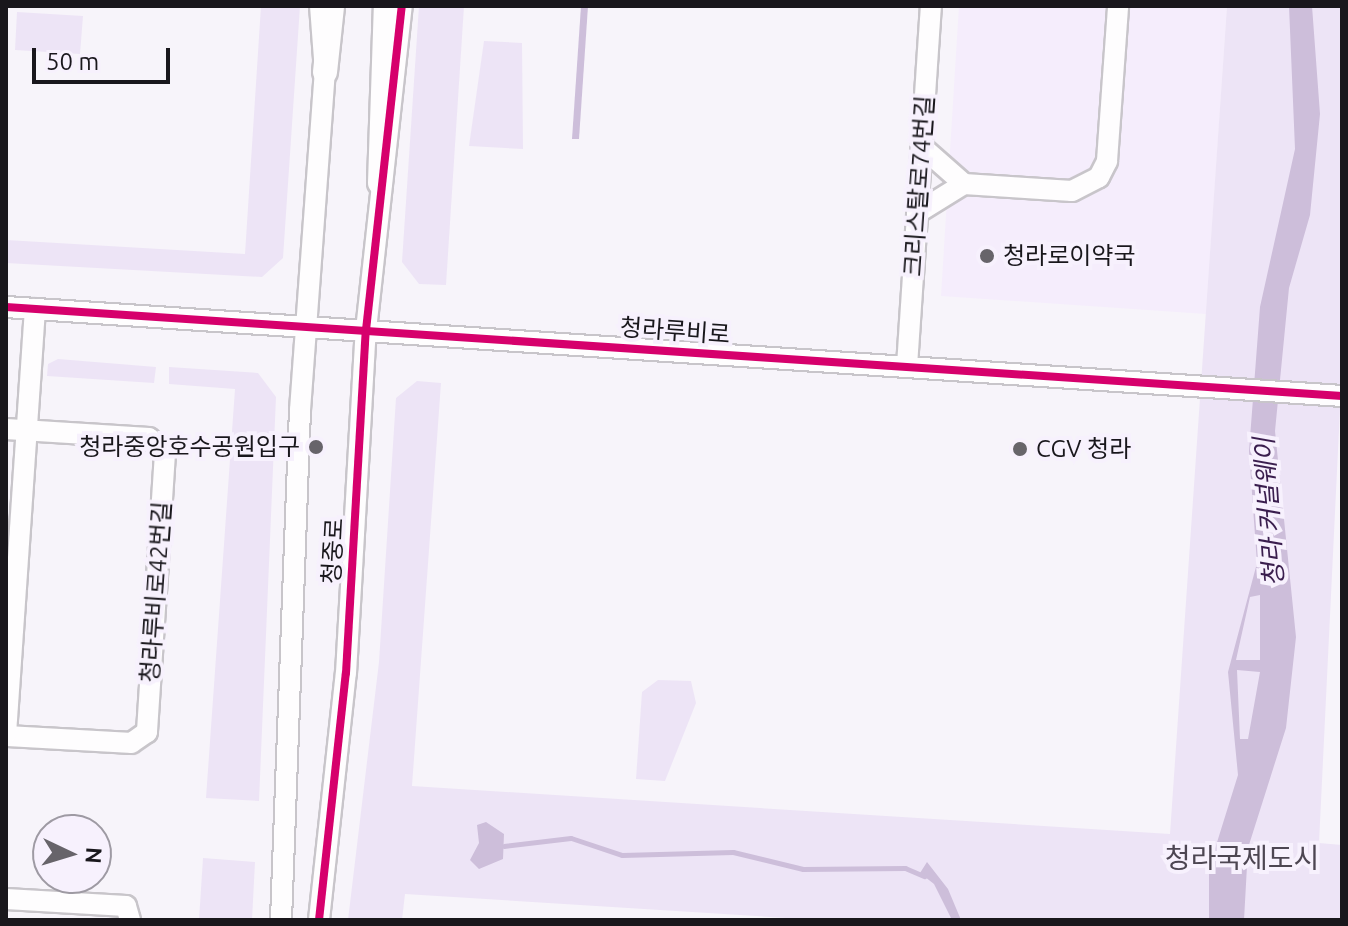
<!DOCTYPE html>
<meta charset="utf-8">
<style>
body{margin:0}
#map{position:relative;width:1348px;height:926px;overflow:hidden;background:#f7f4fa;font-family:Ubuntu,"Noto Sans KR",sans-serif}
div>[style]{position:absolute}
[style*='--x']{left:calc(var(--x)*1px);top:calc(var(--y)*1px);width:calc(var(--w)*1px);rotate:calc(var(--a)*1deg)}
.built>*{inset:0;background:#f5edfc}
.green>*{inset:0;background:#ede4f6}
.water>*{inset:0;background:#cdbeda}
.stream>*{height:5px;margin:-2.5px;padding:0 2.5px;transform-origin:2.5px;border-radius:2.5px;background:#cdbeda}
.roads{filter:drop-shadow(2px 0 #c8c5ca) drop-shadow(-2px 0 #c8c5ca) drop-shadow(0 2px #c8c5ca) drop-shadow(0 -2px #c8c5ca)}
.minor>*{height:20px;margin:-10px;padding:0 10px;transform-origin:10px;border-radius:10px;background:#fefdfe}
.major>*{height:24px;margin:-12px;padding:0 12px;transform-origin:12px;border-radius:12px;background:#fefdfe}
.cycleway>*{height:8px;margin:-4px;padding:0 4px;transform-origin:4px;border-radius:4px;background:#d6006c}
.dots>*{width:22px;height:22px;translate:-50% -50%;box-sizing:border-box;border:4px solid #f7f1fd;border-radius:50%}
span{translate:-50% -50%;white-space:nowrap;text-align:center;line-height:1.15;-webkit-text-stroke:8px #f7f1fd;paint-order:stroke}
.street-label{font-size:24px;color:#19171c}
.poi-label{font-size:24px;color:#19171c}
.left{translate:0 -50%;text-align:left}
.right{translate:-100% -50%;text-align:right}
.water-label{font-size:26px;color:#3a1e4e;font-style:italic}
.quarter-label{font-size:28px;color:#4d4652}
.frame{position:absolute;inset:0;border:8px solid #19171c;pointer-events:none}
.north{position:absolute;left:32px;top:814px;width:80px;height:80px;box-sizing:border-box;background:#f7f1fd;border:2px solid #9e9aa3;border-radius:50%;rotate:94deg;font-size:22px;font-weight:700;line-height:32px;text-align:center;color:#19171c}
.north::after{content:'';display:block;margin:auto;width:28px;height:36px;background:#67646a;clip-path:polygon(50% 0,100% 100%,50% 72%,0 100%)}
.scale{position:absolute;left:32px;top:48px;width:138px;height:36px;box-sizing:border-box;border:4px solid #19171c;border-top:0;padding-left:10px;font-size:24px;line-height:28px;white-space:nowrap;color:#19171c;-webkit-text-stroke:6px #f7f1fd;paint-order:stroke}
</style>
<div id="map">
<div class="built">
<i style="clip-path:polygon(959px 6px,1227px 6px,1206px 314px,941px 296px)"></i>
</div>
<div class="green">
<i style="clip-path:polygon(261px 6px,300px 6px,283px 258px,262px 277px,6px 263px,6px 240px,245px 254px)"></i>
<i style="clip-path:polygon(419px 6px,464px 6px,446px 285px,419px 284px,402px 262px)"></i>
<i style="clip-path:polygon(1227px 6px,1342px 6px,1342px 368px,1319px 843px,1342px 845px,1342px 920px,818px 920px,405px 894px,402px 920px,348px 920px,379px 662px,396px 398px,417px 381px,441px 383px,412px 786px,1170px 834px)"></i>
<i style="clip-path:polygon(17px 12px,83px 16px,80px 54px,15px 50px)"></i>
<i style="clip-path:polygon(484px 41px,522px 43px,523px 149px,469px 146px)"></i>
<i style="clip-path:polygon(58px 359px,156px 367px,154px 383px,47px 376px,48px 364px)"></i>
<i style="clip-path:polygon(169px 367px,258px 373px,276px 397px,259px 801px,206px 798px,235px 389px,169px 384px)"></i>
<i style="clip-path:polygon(658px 680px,691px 681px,696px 703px,665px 781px,636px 779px,642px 692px)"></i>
<i style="clip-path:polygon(203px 858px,255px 862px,252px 920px,199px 920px)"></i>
</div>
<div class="water">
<i style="clip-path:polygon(581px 6px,588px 6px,579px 139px,572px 139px)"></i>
<i style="clip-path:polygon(evenodd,1289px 6px,1312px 6px,1320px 114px,1310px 215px,1289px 288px,1275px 431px,1296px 637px,1286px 728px,1248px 848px,1244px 920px,1209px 920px,1209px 868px,1238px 775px,1228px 672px,1257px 563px,1249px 451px,1260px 307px,1295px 149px,1289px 6px,1260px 595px,1260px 660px,1236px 660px,1250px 597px,1260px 595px,1289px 6px,1237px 670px,1260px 672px,1248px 739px,1240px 739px,1237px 670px)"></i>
<i style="clip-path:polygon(486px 822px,504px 834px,503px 859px,479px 869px,470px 860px,479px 843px,477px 825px)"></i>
<i style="clip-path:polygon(927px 862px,948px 889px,961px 920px,952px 920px,934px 884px,920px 873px)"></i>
</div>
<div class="stream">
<i style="--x:504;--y:846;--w:67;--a:-6.8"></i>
<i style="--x:571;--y:838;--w:54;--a:18.4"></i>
<i style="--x:622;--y:855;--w:111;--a:-1.5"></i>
<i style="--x:733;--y:852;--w:72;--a:13.7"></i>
<i style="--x:803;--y:869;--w:102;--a:-0.6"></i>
<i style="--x:905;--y:868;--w:21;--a:23"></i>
</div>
<div class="roads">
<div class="minor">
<i style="--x:922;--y:147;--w:56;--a:41.4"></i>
<i style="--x:964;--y:184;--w:108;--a:3.7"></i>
<i style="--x:1072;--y:191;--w:30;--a:-27"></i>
<i style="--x:1099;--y:177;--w:18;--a:-63"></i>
<i style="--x:1107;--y:161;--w:155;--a:-85.9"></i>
<i style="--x:917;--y:213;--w:55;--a:-31.7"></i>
<i style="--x:6;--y:307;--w:1339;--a:3.81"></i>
<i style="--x:907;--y:366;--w:361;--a:-86.2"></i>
<i style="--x:6;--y:429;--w:143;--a:3.6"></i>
<i style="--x:149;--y:438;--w:22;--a:43"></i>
<i style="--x:165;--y:453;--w:280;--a:93.7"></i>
<i style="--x:147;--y:732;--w:19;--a:145"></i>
<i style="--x:131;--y:743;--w:125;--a:-176.8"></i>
<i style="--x:6;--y:734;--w:426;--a:-86.1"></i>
<i style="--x:6;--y:899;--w:120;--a:3.3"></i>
<i style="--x:126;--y:906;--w:15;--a:74"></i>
<i style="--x:281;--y:920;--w:510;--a:-87.87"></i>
<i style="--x:300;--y:410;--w:339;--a:-85.8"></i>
<i style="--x:325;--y:72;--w:66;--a:-94.3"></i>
<i style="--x:319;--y:920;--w:248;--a:-83.8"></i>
<i style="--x:346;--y:673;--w:344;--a:-86.7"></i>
<i style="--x:366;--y:330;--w:326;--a:-83.7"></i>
</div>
<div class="major">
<i style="--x:325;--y:72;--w:66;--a:-83.9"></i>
<i style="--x:380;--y:183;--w:177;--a:-88.1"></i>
</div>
</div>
<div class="cycleway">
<i style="--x:6;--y:307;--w:1339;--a:3.81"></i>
<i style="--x:319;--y:920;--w:248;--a:-83.8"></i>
<i style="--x:346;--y:673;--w:344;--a:-86.7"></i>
<i style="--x:366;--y:330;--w:326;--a:-83.7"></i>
</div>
<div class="dots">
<i style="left:987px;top:256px;background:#67646a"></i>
<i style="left:316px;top:447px;background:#67646a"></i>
<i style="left:1020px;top:449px;background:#67646a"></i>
</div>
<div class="street-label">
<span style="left:919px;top:186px;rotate:-86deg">크리스탈로74번길</span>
<span style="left:675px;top:331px;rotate:4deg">청라루비로</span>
<span style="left:333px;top:551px;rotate:-87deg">청중로</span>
<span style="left:156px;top:592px;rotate:-86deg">청라루비로42번길</span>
</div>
<div class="poi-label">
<span class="left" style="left:1003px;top:256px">청라로이약국</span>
<span class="right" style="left:300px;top:447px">청라중앙호수공원입구</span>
<span class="left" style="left:1036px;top:449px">CGV 청라</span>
</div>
<div class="water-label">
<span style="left:1269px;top:512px;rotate:-94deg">청라 커널웨이</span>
</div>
<div class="quarter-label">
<span style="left:1242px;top:858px">청라국제도시</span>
</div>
<div class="frame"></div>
<div class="north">N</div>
<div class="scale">50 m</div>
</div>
